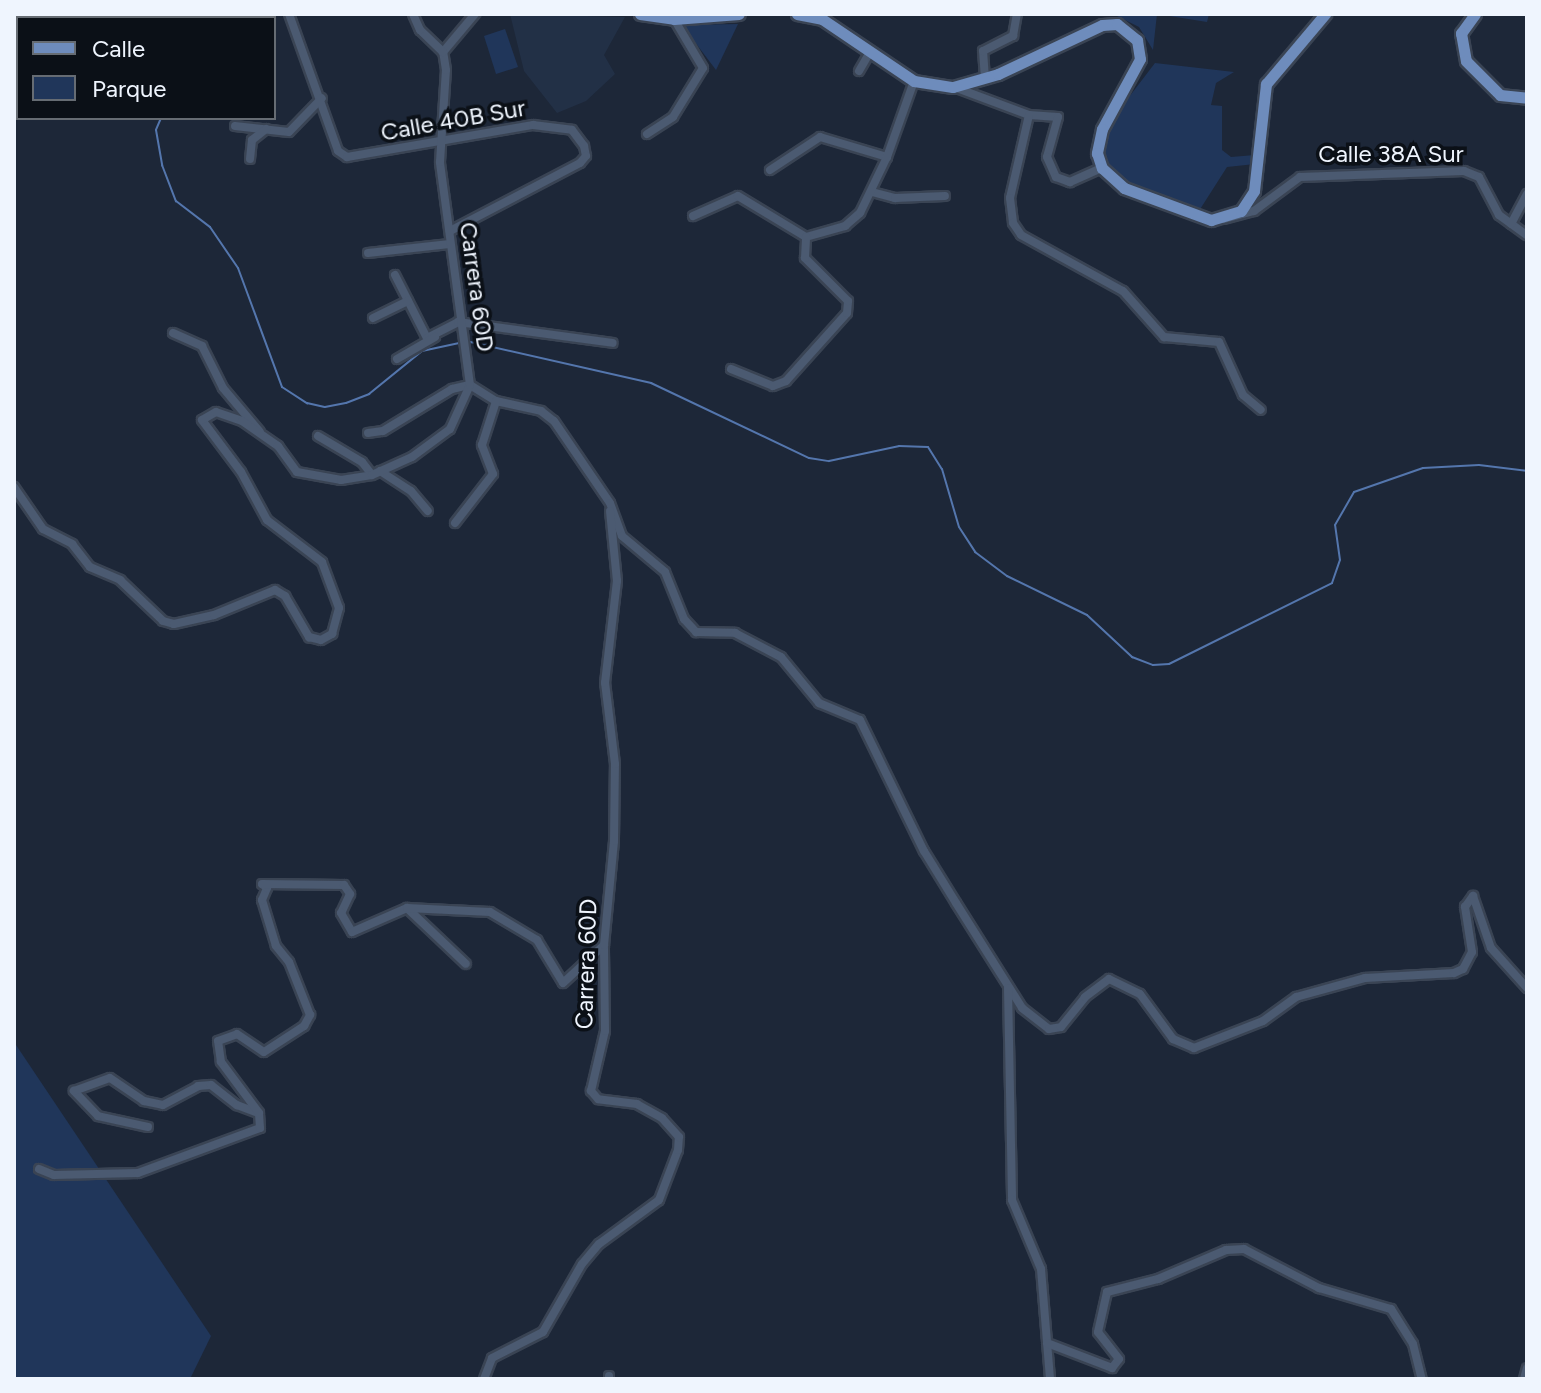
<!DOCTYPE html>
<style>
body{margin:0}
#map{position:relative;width:1541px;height:1393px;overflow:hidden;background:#1d2738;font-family:Figtree,sans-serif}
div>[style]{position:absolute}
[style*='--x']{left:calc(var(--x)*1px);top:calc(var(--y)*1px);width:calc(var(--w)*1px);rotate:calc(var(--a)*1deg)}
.built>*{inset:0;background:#223046}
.green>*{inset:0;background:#20365a}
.stream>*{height:2px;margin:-1px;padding:0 1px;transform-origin:1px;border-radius:1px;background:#5476ad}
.roads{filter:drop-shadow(2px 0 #3a4454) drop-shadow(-2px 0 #3a4454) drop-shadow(0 2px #3a4454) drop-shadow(0 -2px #3a4454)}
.minor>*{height:8px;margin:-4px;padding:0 4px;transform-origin:4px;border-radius:4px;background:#4b5a71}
.major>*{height:11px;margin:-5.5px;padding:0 5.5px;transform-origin:5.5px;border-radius:5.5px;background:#6e8cbc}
span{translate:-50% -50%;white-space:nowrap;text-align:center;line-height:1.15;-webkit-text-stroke:7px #0b1017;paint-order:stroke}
.street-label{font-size:24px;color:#eff5fe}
.frame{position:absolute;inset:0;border:16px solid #eff5fe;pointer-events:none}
.legend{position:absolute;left:16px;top:16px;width:260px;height:104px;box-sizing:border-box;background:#0b1017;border:2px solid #666c73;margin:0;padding:10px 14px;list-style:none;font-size:24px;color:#eff5fe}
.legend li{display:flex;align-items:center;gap:16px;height:40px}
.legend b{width:40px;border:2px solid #666c73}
</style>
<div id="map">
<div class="built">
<i style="clip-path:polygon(510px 14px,625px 17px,604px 55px,615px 74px,586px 101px,557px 113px,524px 71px)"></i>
</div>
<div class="green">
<i style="clip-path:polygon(1113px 14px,1209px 14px,1207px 22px,1157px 14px,1153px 50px,1139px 27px)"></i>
<i style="clip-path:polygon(738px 24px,716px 70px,682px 25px)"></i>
<i style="clip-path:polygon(505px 29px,518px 67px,496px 74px,484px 36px)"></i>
<i style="clip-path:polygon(1155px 63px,1234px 72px,1216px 83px,1211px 105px,1222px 106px,1222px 150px,1231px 157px,1255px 155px,1255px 164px,1227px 167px,1197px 214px,1112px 175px,1101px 155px,1106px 127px)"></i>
<i style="clip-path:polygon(14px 1042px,211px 1336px,190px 1379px,14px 1379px)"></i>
</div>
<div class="stream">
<i style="--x:110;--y:14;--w:9;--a:27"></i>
<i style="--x:161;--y:118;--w:13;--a:113"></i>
<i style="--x:156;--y:130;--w:36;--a:80"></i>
<i style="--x:162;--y:165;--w:39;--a:69"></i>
<i style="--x:176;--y:201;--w:43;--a:37.4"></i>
<i style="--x:210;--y:227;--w:50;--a:55.7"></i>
<i style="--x:238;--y:268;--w:127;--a:69.7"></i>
<i style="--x:282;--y:387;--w:30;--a:33"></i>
<i style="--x:307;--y:403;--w:18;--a:13"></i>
<i style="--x:325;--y:407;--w:21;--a:-11"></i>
<i style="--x:346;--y:403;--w:25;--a:-21"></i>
<i style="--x:369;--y:394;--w:68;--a:-39.1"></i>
<i style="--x:422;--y:351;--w:38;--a:-12"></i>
<i style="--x:466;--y:341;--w:190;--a:12.8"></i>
<i style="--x:651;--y:383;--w:175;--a:25.4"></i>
<i style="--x:809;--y:458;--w:20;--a:9"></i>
<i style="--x:829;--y:461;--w:72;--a:-12.1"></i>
<i style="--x:899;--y:446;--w:29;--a:2"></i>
<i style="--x:928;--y:447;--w:26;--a:58"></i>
<i style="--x:942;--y:469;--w:60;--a:73.7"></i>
<i style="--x:959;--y:527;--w:30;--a:57"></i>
<i style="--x:975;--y:552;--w:40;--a:37"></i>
<i style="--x:1007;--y:576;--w:89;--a:26"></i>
<i style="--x:1087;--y:615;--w:62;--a:43"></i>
<i style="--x:1132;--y:657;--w:22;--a:21"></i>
<i style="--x:1153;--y:665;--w:16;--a:-4"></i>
<i style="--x:1169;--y:664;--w:182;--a:-26.4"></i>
<i style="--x:1332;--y:583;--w:24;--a:-71"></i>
<i style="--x:1340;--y:560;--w:35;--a:-98"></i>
<i style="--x:1335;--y:525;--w:38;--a:-60"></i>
<i style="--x:1354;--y:492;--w:73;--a:-19.2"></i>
<i style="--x:1423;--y:468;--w:56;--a:-3.1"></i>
<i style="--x:1479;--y:465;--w:48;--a:7.1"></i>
</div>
<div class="roads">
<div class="minor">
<i style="--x:289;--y:14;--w:145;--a:70.3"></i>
<i style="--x:338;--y:151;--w:11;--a:34"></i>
<i style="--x:347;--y:157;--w:189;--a:-9.8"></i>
<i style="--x:533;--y:125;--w:39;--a:7"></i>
<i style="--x:572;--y:130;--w:20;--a:53"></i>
<i style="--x:584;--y:146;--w:10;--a:79"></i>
<i style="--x:586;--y:156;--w:9;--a:131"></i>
<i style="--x:580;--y:163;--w:147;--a:152.4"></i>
<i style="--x:443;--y:52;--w:50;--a:-49.9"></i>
<i style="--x:859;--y:71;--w:20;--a:-60"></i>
<i style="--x:985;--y:79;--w:28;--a:-94"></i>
<i style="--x:983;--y:51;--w:34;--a:-27"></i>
<i style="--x:1013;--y:36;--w:22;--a:-80"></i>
<i style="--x:954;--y:87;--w:80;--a:20.5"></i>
<i style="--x:1029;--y:115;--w:29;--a:4"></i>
<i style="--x:1058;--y:117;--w:41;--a:105.4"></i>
<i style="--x:1047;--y:157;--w:22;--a:66"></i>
<i style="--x:1056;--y:177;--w:15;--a:20"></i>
<i style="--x:1070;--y:182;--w:35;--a:-24"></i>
<i style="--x:1029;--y:115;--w:85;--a:102.9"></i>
<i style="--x:1010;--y:198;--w:25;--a:83"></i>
<i style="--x:1013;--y:223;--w:14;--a:56"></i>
<i style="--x:1021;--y:235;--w:116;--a:28.8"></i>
<i style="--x:1123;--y:291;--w:62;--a:48.3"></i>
<i style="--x:1164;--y:337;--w:55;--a:5.2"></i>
<i style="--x:1219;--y:342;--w:58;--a:65.6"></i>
<i style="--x:1243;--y:395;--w:23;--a:40"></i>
<i style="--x:235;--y:126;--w:54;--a:6.3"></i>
<i style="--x:289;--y:132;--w:47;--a:-45.9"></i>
<i style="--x:647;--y:134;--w:31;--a:-33"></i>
<i style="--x:673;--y:117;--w:57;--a:-58.5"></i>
<i style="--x:703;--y:68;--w:57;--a:-120.6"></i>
<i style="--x:250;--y:159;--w:19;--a:-84"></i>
<i style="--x:252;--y:140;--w:18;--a:-38"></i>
<i style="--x:770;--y:170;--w:60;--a:-33.4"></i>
<i style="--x:820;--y:137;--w:70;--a:16.6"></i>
<i style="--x:872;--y:192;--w:24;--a:15"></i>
<i style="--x:895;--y:198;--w:50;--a:-2.3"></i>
<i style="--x:693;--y:216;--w:49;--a:-24"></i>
<i style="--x:738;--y:196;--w:79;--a:31.1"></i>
<i style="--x:1224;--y:219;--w:31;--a:-15"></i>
<i style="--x:1254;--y:211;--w:57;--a:-36.5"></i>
<i style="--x:1300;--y:177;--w:164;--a:-2.1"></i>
<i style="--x:1464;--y:171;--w:16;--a:22"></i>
<i style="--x:1479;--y:177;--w:43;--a:62.2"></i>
<i style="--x:1499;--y:215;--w:34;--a:36"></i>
<i style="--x:1511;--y:224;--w:34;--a:-62"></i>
<i style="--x:806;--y:237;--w:41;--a:-15.8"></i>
<i style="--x:845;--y:226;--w:20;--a:-41"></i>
<i style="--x:860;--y:213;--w:62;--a:-64.3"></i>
<i style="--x:887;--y:157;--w:81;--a:-70.4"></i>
<i style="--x:368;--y:253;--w:82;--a:-6.3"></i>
<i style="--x:395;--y:275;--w:71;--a:63.1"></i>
<i style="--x:427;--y:338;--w:35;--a:-27"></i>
<i style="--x:458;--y:322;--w:156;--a:7.7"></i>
<i style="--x:373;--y:318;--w:39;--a:-26"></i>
<i style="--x:173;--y:333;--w:32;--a:24"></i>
<i style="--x:202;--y:346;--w:47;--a:63.4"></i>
<i style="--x:223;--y:388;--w:57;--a:49.9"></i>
<i style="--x:397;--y:359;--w:44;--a:-30.1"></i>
<i style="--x:731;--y:369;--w:45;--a:22"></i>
<i style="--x:773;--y:386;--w:14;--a:-21"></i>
<i style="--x:786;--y:381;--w:91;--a:-48.1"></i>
<i style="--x:847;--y:313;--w:12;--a:-85"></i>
<i style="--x:848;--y:301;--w:61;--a:-135"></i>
<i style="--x:805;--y:258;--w:21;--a:-87"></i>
<i style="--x:470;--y:385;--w:31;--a:32"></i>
<i style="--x:496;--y:401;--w:46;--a:12.5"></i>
<i style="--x:541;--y:411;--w:16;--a:38"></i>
<i style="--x:554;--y:421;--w:99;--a:55.7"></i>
<i style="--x:610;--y:503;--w:35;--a:70"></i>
<i style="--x:622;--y:536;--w:56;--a:39.9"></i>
<i style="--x:665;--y:572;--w:51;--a:68"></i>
<i style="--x:684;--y:619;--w:18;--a:47"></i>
<i style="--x:696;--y:632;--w:39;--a:1"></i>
<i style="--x:735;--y:633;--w:52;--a:27.6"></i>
<i style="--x:781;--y:657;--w:60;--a:50.4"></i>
<i style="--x:819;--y:703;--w:44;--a:22.5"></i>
<i style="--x:860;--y:720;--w:146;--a:64"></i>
<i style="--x:924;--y:851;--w:61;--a:58.4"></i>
<i style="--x:956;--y:903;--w:124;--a:57.8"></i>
<i style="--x:1022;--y:1008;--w:34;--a:38"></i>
<i style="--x:1049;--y:1029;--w:12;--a:-9"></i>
<i style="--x:1061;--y:1027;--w:38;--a:-51"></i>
<i style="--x:1085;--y:997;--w:30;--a:-37"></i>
<i style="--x:1109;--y:979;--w:34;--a:26"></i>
<i style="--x:1140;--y:994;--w:56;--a:53.7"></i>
<i style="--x:1173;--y:1039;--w:23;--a:23"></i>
<i style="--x:1194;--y:1048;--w:74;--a:-21.4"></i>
<i style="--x:1263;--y:1021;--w:41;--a:-36"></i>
<i style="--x:1296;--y:997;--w:72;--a:-15.4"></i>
<i style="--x:1365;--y:978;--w:89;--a:-3.2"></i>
<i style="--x:1454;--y:973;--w:10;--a:-24"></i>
<i style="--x:1463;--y:969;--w:19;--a:-62"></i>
<i style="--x:1472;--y:952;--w:46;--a:-98.8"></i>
<i style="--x:1465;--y:907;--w:14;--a:-54"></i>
<i style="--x:1473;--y:896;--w:55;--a:70.9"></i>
<i style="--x:1491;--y:948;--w:54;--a:48"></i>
<i style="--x:368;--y:433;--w:15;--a:-8"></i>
<i style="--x:383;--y:431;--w:81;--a:-31.3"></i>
<i style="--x:452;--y:389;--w:18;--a:-13"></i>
<i style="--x:318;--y:436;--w:51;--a:30.6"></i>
<i style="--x:362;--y:462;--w:16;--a:52"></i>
<i style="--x:380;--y:471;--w:37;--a:33"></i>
<i style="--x:411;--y:491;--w:26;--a:50"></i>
<i style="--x:14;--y:487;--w:51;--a:55.4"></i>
<i style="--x:43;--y:529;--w:33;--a:27"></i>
<i style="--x:72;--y:544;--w:29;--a:52"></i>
<i style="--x:90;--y:567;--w:33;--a:23"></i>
<i style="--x:120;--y:580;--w:59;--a:43.6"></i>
<i style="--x:163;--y:621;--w:11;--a:15"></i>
<i style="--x:174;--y:624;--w:41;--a:-12.7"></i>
<i style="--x:214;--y:615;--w:66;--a:-22.3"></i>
<i style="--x:275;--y:590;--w:12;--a:31"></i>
<i style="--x:285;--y:596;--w:48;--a:59.7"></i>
<i style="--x:309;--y:637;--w:12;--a:14"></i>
<i style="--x:321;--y:640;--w:13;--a:-29"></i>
<i style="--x:332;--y:634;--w:27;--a:-75"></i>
<i style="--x:339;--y:608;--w:49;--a:-110.3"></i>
<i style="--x:322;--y:562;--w:69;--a:-142.6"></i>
<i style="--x:267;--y:520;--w:55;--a:-118.4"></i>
<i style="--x:241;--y:472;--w:65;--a:-126.9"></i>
<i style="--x:202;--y:420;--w:16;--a:-30"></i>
<i style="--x:216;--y:412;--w:28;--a:19"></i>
<i style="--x:242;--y:421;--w:44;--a:34.8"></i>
<i style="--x:278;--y:446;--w:32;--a:54"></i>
<i style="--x:297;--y:472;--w:45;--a:10.3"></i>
<i style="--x:341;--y:480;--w:31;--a:-9"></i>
<i style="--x:372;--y:475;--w:44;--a:-24.2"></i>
<i style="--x:412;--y:457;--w:47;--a:-36.4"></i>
<i style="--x:450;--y:429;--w:48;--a:-65.6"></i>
<i style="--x:470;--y:385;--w:225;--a:-97.7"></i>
<i style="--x:440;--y:162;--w:92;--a:-86.3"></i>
<i style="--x:446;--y:70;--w:18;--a:-99"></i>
<i style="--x:443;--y:52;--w:32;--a:-136"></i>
<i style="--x:420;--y:30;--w:17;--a:-114"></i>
<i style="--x:455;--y:523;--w:62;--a:-52.2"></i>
<i style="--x:493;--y:474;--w:31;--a:-111"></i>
<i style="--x:482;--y:445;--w:46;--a:-72.3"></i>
<i style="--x:407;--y:908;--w:81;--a:43.5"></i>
<i style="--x:1008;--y:988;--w:212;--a:88.9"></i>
<i style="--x:1012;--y:1200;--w:75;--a:67.2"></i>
<i style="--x:1041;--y:1269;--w:110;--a:85.3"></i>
<i style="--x:148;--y:1127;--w:51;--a:-167.6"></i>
<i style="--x:98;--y:1116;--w:35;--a:-134"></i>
<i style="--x:74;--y:1091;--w:38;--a:-20"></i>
<i style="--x:110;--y:1078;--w:41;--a:34.1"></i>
<i style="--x:144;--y:1101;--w:19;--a:12"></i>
<i style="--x:163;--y:1105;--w:40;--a:-28"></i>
<i style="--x:198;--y:1086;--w:13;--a:-4"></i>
<i style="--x:211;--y:1085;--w:33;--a:38"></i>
<i style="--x:237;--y:1105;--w:22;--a:21"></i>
<i style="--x:39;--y:1169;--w:16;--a:22"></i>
<i style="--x:54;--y:1175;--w:84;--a:-1.4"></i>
<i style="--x:138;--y:1173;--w:130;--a:-20.2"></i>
<i style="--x:260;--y:1128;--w:15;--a:-94"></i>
<i style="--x:259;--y:1113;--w:64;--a:-126.7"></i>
<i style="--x:221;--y:1062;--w:21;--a:-98"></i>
<i style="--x:218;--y:1041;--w:20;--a:-20"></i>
<i style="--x:237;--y:1034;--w:32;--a:34"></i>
<i style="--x:264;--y:1052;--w:48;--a:-33"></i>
<i style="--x:304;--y:1026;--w:13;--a:-61"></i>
<i style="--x:310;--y:1015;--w:57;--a:-111.6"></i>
<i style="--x:289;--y:962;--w:21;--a:-129"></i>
<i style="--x:276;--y:946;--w:48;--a:-106.9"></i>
<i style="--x:262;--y:900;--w:13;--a:-67"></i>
<i style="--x:267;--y:888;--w:6;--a:-141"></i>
<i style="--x:262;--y:884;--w:82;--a:0.7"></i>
<i style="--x:344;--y:885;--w:11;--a:56"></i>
<i style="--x:350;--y:894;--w:21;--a:115"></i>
<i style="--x:341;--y:913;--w:22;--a:60"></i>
<i style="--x:352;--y:932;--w:60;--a:-23.6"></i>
<i style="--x:407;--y:908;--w:83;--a:2.8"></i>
<i style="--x:490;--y:912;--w:55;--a:30.8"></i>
<i style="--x:537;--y:940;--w:50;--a:58.8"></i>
<i style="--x:563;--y:983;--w:56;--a:-42.8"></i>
<i style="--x:1047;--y:1343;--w:70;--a:21"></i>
<i style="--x:1112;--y:1368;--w:11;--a:-52"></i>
<i style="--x:1119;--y:1359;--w:34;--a:-128"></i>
<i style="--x:1098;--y:1332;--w:41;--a:-77.3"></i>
<i style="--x:1107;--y:1292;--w:53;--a:-14.3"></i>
<i style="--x:1158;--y:1279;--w:74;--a:-23.1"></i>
<i style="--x:1226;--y:1250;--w:18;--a:-3"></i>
<i style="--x:1244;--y:1249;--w:85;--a:27.5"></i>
<i style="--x:1319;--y:1288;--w:75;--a:16.3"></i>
<i style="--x:1391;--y:1309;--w:41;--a:57.8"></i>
<i style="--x:1413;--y:1344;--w:36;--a:76"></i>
<i style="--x:609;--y:1376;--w:3;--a:90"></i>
<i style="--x:484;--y:1379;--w:22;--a:-69"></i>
<i style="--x:492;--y:1358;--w:57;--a:-27"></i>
<i style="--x:543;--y:1332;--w:78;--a:-60.2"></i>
<i style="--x:582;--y:1264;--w:26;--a:-50"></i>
<i style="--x:599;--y:1244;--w:74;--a:-36.3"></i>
<i style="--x:659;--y:1200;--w:53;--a:-69.2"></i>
<i style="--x:678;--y:1150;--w:13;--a:-86"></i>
<i style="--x:679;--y:1137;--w:25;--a:-132"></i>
<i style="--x:662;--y:1118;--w:29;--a:-151"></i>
<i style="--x:637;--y:1104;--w:39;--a:-173"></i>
<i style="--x:598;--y:1099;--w:11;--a:-131"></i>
<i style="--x:591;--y:1091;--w:62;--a:-76.9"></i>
<i style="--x:605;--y:1031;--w:86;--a:-90.7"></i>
<i style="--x:604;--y:945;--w:104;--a:-84.5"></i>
<i style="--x:614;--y:841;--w:77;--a:-89.3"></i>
<i style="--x:615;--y:764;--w:82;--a:-97"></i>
<i style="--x:605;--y:683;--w:103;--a:-83.3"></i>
<i style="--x:617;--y:581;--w:70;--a:-95.7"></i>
<i style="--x:1524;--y:1379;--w:11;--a:-75"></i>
</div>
<div class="major">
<i style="--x:640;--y:14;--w:34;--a:8"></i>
<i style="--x:674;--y:19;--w:65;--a:-4.4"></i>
<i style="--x:797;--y:14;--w:25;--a:11"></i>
<i style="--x:822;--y:19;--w:111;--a:34"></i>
<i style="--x:914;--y:81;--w:39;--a:9"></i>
<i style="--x:953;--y:87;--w:47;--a:-16.1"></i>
<i style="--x:998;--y:74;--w:115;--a:-25.2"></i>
<i style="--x:1102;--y:25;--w:15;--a:-4"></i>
<i style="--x:1117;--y:24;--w:26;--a:39"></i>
<i style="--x:1137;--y:40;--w:19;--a:81"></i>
<i style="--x:1140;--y:59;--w:80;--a:118.5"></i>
<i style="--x:1102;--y:129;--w:25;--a:102"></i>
<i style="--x:1097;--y:153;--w:16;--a:72"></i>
<i style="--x:1102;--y:168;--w:30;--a:42"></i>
<i style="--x:1124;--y:188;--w:93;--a:20.2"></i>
<i style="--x:1211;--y:220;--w:31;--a:-17"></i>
<i style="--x:1241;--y:211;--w:24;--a:-57"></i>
<i style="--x:1254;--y:191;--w:108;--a:-83.6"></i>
<i style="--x:1266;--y:84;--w:92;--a:-49.9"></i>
<i style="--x:1475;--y:14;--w:24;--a:126"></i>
<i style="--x:1461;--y:33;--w:28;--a:80"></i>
<i style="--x:1466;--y:61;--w:48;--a:45"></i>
<i style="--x:1500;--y:95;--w:27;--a:6"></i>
</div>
</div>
<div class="street-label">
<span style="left:453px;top:120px;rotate:-10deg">Calle 40B Sur</span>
<span style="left:1391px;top:154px">Calle 38A Sur</span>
<span style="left:477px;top:287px;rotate:82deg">Carrera 60D</span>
<span style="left:586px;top:964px;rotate:-88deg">Carrera 60D</span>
</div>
<div class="frame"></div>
<ul class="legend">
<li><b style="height:10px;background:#6e8cbc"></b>Calle</li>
<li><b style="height:22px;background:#20365a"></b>Parque</li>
</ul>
</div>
